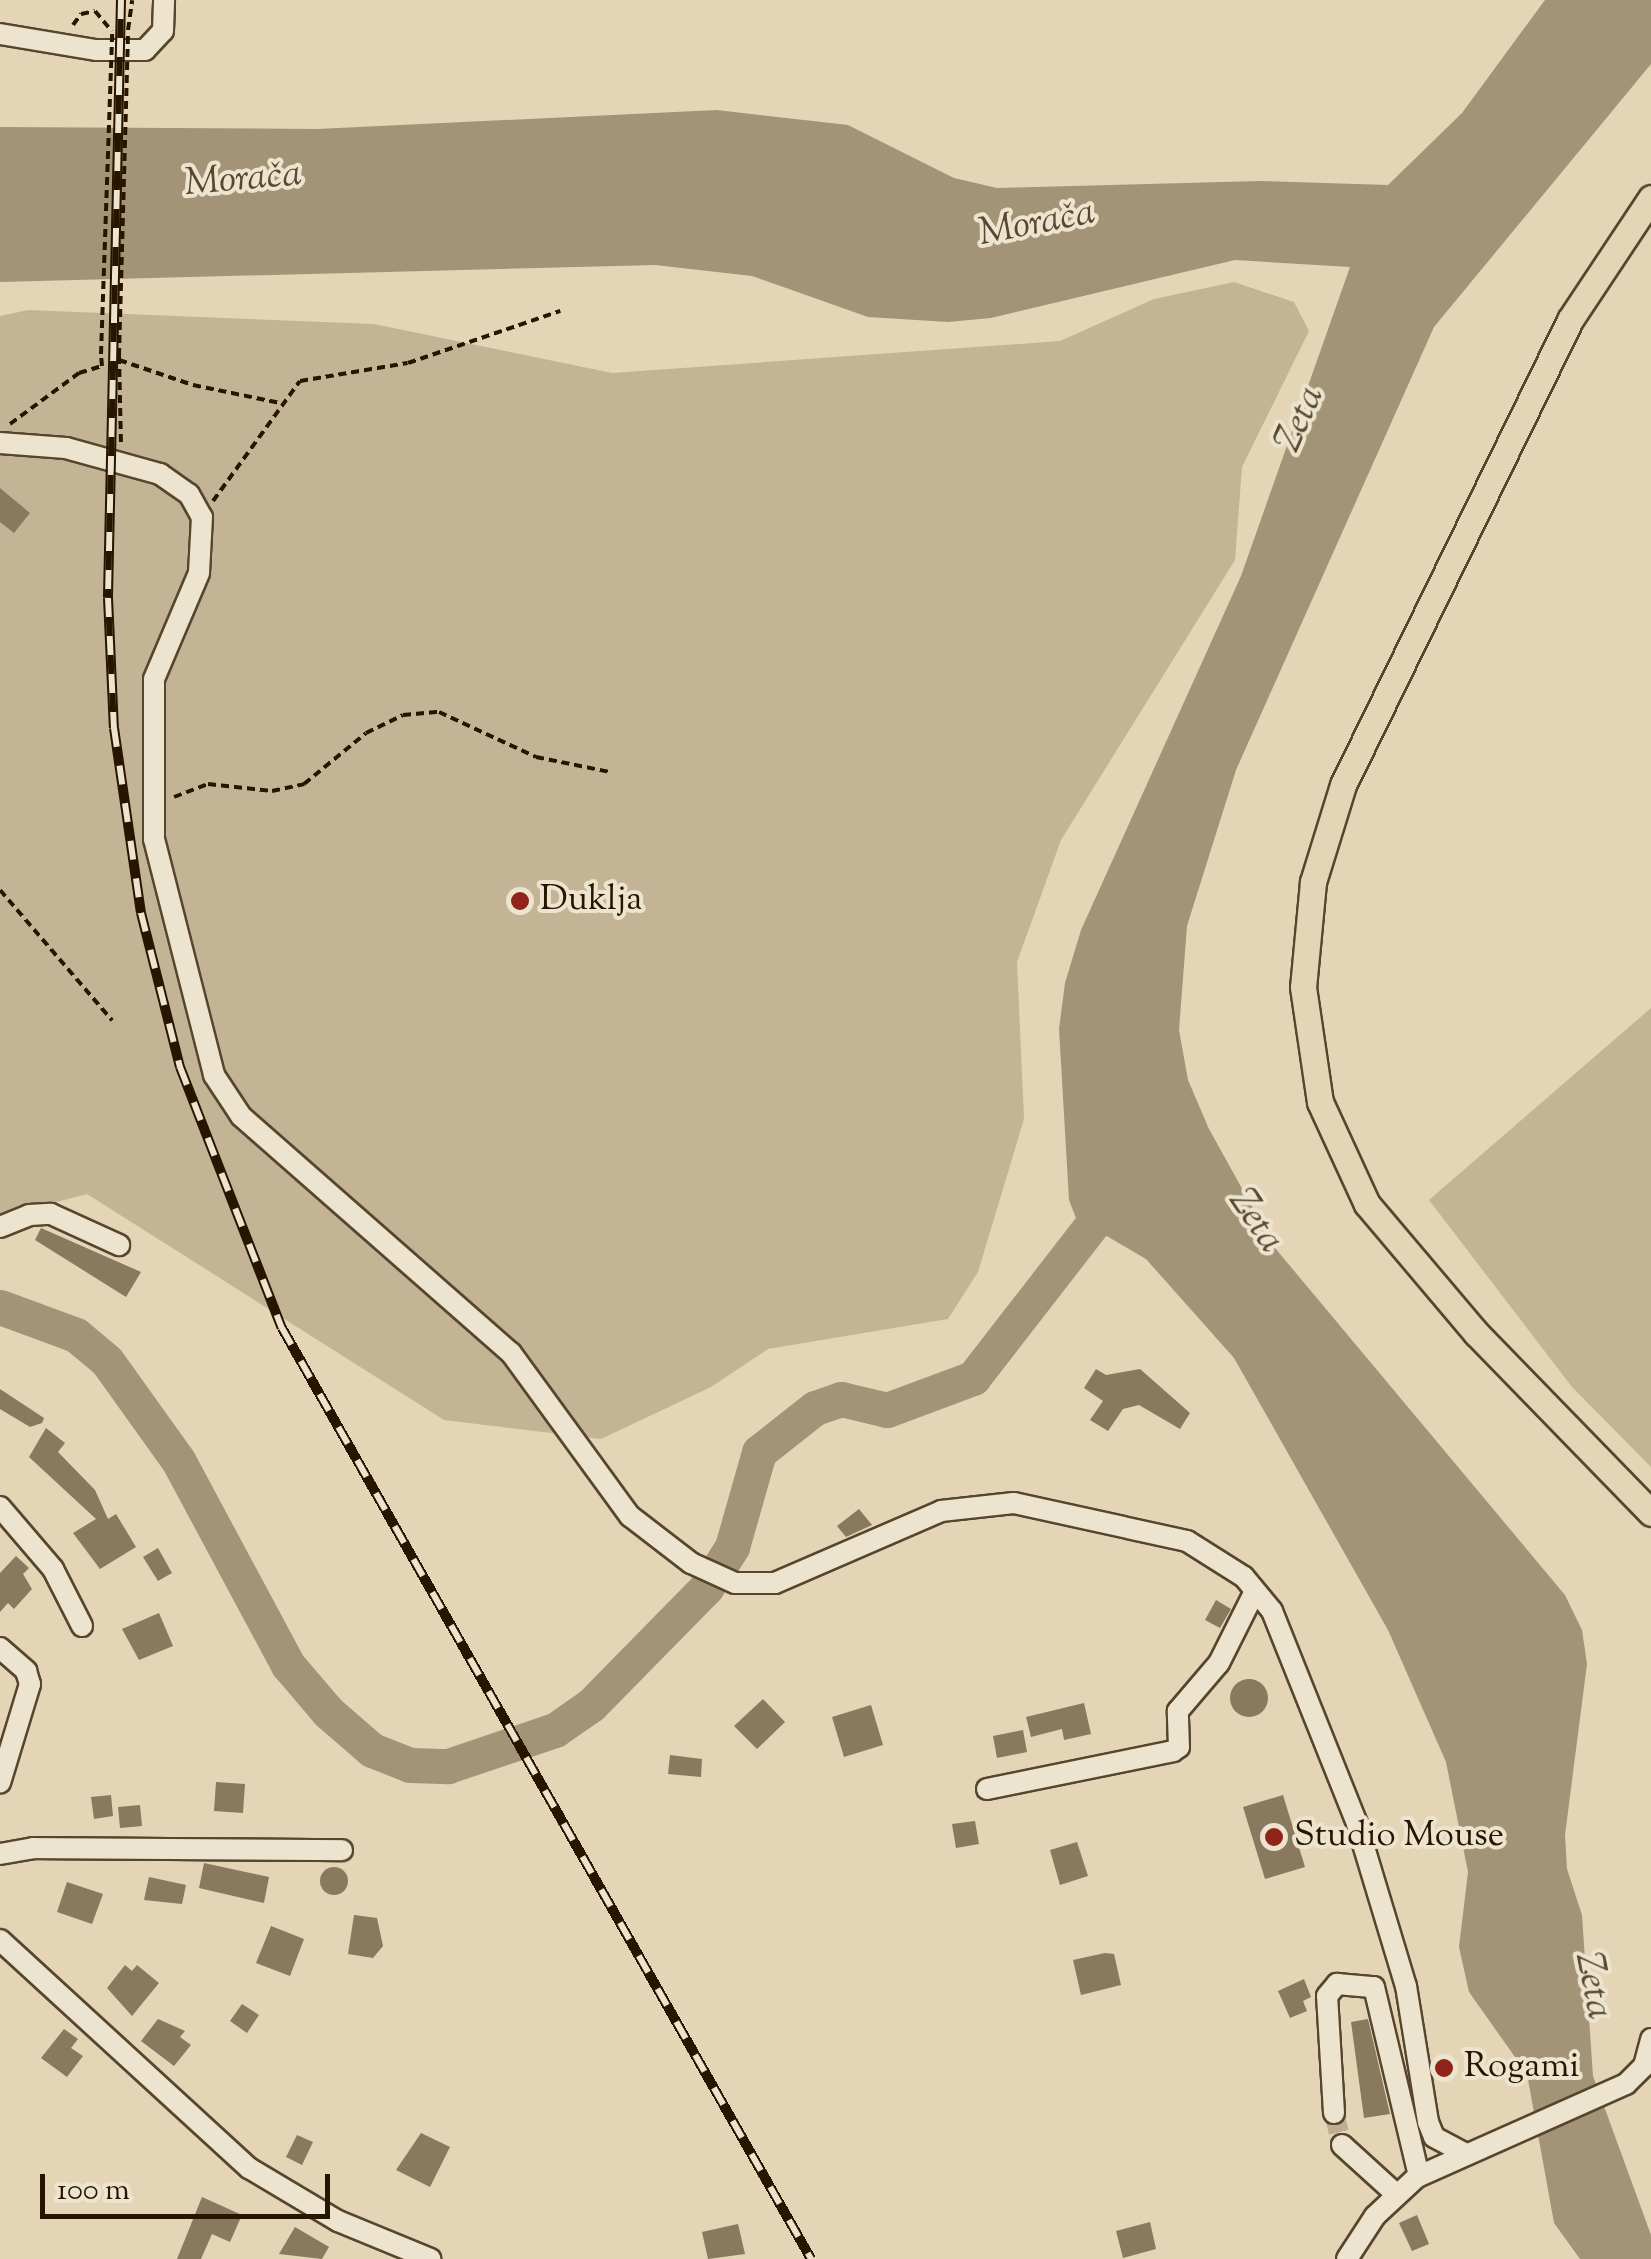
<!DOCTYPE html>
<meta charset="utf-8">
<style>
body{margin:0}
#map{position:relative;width:1651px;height:2259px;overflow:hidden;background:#e3d5b5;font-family:"Sorts Mill Goudy",serif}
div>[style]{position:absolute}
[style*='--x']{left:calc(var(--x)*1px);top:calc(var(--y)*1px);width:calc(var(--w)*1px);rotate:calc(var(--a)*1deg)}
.green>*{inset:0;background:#c3b496}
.water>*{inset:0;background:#a39477}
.river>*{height:35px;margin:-17.5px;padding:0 17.5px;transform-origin:17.5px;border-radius:17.5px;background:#a39477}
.building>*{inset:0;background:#89795e}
.round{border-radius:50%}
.minor-tunnel>*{height:20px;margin-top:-10px;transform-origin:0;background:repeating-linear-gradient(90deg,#beaf91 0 20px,transparent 0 30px)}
.path>*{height:4px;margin-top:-2px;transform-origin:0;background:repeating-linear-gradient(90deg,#281500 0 8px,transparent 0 13px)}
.roads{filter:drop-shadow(2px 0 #57452d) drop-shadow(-2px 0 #57452d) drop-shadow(0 2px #57452d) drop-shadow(0 -2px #57452d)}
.minor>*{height:20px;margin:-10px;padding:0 10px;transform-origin:10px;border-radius:10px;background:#ede4cf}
.major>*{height:25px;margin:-12.5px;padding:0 12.5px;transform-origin:12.5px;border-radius:12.5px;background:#e3d5b5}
.rail>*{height:10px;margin-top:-5px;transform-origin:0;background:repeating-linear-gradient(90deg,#ede4cf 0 19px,#281500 0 38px);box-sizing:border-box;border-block:2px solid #281500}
.path-bridge>*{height:4px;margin-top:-2px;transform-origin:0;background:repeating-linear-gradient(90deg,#281500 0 8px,transparent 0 13px)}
.dots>*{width:28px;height:28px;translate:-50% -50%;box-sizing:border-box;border:5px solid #ede4cf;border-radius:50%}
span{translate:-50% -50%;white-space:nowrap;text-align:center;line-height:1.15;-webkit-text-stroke:8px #ede4cf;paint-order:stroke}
.poi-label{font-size:35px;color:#281500}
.left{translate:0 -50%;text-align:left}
.water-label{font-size:38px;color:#594830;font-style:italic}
.scale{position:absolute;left:40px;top:2174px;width:290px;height:45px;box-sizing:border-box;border:5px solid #281500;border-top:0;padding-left:12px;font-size:30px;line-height:35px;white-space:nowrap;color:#281500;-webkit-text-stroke:8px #ede4cf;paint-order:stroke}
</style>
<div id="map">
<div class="green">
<i style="clip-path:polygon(1234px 282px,1294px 302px,1309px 331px,1242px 467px,1235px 560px,1061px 840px,1017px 962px,1024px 1119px,978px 1272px,948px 1319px,768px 1349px,711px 1387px,601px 1439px,444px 1420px,87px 1194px,0 1217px,0 316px,28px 310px,374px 324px,612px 373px,1060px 341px,1154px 299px)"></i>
<i style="clip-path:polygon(1651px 1008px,1651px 1467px,1572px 1387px,1429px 1200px)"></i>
</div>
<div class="water">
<i style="clip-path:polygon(1545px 0,1651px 0,1651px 64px,1434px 327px,1236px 770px,1187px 926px,1179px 1030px,1188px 1080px,1209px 1129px,1275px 1248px,1565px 1595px,1582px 1630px,1587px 1664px,1565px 1835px,1567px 1869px,1582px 1915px,1593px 2076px,1651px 2235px,1651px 2259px,1580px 2259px,1554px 2223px,1527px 2074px,1469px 1992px,1459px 1947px,1468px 1872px,1446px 1762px,1388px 1630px,1234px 1358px,1146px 1259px,1076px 1218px,1069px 1200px,1059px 1029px,1065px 983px,1081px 930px,1241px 576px,1350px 267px,1235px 260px,991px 318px,948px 322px,868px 317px,752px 276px,655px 265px,0 282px,0 127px,317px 129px,717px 110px,848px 125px,954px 178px,997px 188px,1261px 181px,1388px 185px,1462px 113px)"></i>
</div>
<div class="river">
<i style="--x:0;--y:1307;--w:81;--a:20.2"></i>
<i style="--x:76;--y:1335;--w:40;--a:40"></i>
<i style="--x:107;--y:1361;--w:122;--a:54.4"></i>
<i style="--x:178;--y:1460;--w:233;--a:61.8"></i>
<i style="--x:288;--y:1665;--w:62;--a:49.6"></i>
<i style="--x:328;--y:1712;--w:58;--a:40.8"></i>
<i style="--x:372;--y:1750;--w:41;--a:21.5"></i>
<i style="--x:410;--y:1765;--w:38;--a:2"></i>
<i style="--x:448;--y:1766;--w:113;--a:-18.6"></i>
<i style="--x:555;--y:1730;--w:44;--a:-34.8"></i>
<i style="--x:591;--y:1705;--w:164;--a:-45.5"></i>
<i style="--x:706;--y:1588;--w:49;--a:-57.6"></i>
<i style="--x:732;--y:1547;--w:99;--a:-74.1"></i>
<i style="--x:759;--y:1452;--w:71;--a:-38.2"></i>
<i style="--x:815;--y:1408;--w:28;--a:-19"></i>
<i style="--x:841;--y:1399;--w:47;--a:13.4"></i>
<i style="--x:887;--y:1410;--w:92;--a:-20.4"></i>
<i style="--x:973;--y:1378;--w:238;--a:-52.2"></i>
</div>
<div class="building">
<i style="clip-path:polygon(0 488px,30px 513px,14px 533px,0 522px)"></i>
<i style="clip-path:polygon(41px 1228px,141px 1272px,126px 1297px,35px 1240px)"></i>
<i style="clip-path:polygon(1096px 1369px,1106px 1375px,1140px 1369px,1190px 1413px,1180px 1429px,1139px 1405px,1123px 1409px,1108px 1431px,1090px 1420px,1103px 1401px,1084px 1388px)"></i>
<i style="clip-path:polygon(0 1389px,44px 1418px,42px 1423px,30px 1427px,0 1409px)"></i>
<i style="clip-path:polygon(46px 1428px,65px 1443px,58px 1452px,95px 1490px,108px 1519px,116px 1514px,136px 1547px,100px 1569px,73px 1533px,96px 1519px,29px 1457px)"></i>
<i style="clip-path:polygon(859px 1509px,872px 1525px,846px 1537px,837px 1526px)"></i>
<i style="clip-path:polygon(158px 1548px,172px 1573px,158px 1581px,143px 1557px)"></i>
<i style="clip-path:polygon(16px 1556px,29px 1568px,23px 1574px,32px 1589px,14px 1609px,8px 1603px,0 1612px,0 1573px)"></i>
<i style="clip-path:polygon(1216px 1600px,1231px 1609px,1220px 1628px,1205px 1620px)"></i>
<i style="clip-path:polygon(159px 1613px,173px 1646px,139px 1660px,122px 1629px)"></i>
<i class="round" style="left:1230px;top:1679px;width:38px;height:38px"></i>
<i style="clip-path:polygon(763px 1699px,785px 1722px,757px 1749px,734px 1726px)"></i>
<i style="clip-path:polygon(1084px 1703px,1091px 1734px,1064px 1740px,1062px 1729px,1031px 1737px,1026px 1717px)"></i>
<i style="clip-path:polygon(871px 1705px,883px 1745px,844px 1757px,832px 1717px)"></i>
<i style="clip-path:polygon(1023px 1730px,1027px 1752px,997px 1758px,993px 1736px)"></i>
<i style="clip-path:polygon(670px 1755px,702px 1759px,701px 1777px,668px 1774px)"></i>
<i style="clip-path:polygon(216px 1782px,245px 1784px,243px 1813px,214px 1811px)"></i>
<i style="clip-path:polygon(111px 1795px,113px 1816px,94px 1819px,91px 1797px)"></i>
<i style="clip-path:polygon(1283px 1795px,1305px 1867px,1265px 1879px,1243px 1807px)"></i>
<i style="clip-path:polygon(140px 1805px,142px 1826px,120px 1828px,118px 1807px)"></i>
<i style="clip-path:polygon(975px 1821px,979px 1844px,956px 1848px,952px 1824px)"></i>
<i style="clip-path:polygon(1077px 1842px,1088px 1876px,1060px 1885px,1050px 1850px)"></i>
<i style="clip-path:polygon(204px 1863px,269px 1877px,264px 1903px,199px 1888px)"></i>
<i class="round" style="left:320px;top:1867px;width:28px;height:28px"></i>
<i style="clip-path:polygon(149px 1877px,186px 1885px,182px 1904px,144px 1900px)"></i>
<i style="clip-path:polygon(67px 1882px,103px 1894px,92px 1924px,57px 1912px)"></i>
<i style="clip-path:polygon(354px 1915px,377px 1918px,383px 1946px,373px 1958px,348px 1954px)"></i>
<i style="clip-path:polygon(271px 1926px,304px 1939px,290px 1976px,256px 1963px)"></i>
<i style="clip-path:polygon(1105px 1953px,1114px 1954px,1121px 1985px,1081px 1995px,1073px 1960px)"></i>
<i style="clip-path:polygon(125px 1965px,132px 1971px,137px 1965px,159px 1983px,132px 2016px,107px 1988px)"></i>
<i style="clip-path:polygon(1304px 1979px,1311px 1997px,1303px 2001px,1307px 2011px,1290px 2018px,1278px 1991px)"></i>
<i style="clip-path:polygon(242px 2004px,259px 2015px,247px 2033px,230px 2021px)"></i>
<i style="clip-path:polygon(158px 2019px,185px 2031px,180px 2037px,191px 2045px,174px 2066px,141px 2041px)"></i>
<i style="clip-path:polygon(1368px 2019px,1390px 2114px,1364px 2118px,1351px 2022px)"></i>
<i style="clip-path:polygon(64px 2029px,78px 2039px,71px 2048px,83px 2056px,67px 2077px,41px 2058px)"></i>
<i style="clip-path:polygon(421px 2133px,450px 2147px,430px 2187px,396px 2170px)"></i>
<i style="clip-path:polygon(297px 2135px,313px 2142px,302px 2165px,286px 2157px)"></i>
<i style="clip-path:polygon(202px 2197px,242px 2215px,230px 2242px,212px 2234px,201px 2259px,177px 2259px)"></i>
<i style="clip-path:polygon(1417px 2215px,1429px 2244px,1412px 2251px,1399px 2223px)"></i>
<i style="clip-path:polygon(1150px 2222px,1156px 2249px,1123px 2258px,1116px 2231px)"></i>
<i style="clip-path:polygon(738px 2224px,745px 2254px,708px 2259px,702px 2232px)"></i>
<i style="clip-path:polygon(295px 2227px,329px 2247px,322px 2259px,279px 2254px)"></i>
</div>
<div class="minor-tunnel">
<i style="--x:1334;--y:2113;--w:33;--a:76"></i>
</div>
<div class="path">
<i style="--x:73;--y:25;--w:14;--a:-54"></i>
<i style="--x:81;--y:14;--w:14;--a:-12"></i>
<i style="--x:95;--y:11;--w:26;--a:50"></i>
<i style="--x:128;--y:30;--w:30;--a:-82"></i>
<i style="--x:119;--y:356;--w:90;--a:88.7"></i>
<i style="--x:119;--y:360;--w:78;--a:18.7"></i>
<i style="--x:193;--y:385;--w:89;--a:11.7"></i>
<i style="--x:10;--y:424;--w:86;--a:-36.5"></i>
<i style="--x:79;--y:373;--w:24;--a:-17"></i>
<i style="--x:102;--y:366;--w:12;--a:-95"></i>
<i style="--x:213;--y:501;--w:148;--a:-54.1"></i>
<i style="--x:300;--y:381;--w:109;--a:-9.5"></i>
<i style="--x:408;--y:363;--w:161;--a:-18.9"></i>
<i style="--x:174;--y:797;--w:36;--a:-21"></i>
<i style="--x:208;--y:784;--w:64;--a:6.2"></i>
<i style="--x:272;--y:791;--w:33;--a:-12"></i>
<i style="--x:304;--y:784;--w:80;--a:-39.4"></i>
<i style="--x:366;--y:733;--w:41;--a:-25.9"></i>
<i style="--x:403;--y:715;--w:36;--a:-5"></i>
<i style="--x:439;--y:712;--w:107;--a:24.9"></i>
<i style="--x:536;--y:757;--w:76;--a:11.5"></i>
<i style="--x:0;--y:890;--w:172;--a:49.3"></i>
</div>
<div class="roads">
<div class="minor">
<i style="--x:0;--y:34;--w:97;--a:9.5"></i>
<i style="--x:96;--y:50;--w:49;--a:0"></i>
<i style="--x:145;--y:50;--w:26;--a:-47"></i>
<i style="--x:163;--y:31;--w:31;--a:-88"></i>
<i style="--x:0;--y:443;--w:66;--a:4.3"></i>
<i style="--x:66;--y:448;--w:98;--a:15.5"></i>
<i style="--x:160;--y:474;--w:35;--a:35"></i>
<i style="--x:189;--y:494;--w:26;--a:61"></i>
<i style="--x:202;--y:517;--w:56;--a:93.1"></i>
<i style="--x:199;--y:573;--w:115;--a:113"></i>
<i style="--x:154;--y:679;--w:160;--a:90"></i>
<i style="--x:154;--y:839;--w:244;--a:75.7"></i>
<i style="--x:214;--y:1075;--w:49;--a:56.6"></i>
<i style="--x:241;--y:1116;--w:359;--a:41.3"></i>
<i style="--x:511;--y:1353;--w:202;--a:53.9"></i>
<i style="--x:630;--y:1516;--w:77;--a:37.6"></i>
<i style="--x:691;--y:1563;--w:48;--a:24.4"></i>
<i style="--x:735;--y:1583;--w:40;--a:0"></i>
<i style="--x:775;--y:1583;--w:181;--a:-23.4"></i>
<i style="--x:941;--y:1511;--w:73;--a:-6.3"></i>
<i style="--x:1014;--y:1503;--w:177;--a:12.4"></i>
<i style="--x:1187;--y:1541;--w:67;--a:32.3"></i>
<i style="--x:1244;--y:1577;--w:44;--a:50.5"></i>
<i style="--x:1272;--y:1611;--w:229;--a:68.2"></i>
<i style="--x:1357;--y:1824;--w:169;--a:73.2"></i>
<i style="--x:1406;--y:1986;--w:138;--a:80.8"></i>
<i style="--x:1428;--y:2122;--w:16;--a:68"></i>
<i style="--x:1434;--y:2137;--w:32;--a:28"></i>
<i style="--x:0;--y:1227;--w:31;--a:-22"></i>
<i style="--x:29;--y:1215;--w:22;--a:-3"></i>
<i style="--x:51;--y:1214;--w:75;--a:24.5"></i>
<i style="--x:0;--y:1507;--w:82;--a:49.5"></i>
<i style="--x:53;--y:1569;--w:64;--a:63"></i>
<i style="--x:0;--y:1648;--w:35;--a:41"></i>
<i style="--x:26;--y:1671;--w:14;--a:73"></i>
<i style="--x:30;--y:1684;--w:103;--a:106.9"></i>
<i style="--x:987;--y:1789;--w:190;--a:-11.5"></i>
<i style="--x:1173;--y:1751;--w:7;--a:-34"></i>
<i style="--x:1179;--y:1747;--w:36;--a:-92"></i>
<i style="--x:1178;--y:1711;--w:63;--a:-49.5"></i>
<i style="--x:1219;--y:1663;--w:80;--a:-63.4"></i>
<i style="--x:0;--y:1854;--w:34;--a:-10"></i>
<i style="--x:33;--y:1848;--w:309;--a:0.4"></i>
<i style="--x:0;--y:1940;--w:338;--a:42.5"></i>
<i style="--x:249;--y:2168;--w:104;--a:30.8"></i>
<i style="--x:338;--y:2221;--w:100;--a:22.4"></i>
<i style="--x:1334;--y:2113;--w:117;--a:-93.4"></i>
<i style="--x:1327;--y:1996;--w:16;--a:-50"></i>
<i style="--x:1337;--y:1984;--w:37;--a:5"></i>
<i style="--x:1374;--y:1987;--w:194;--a:76.6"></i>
<i style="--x:1342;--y:2145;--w:73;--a:42.2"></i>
<i style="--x:1347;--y:2259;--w:51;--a:-56.9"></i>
<i style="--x:1375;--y:2216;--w:57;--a:-42.9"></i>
<i style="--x:1417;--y:2177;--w:229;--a:-24"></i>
<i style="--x:1626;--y:2084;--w:25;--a:-45"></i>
<i style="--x:1644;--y:2066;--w:28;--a:-75"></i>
</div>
<div class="major">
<i style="--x:1651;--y:198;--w:146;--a:123.6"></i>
<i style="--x:1570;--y:320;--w:517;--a:116.02"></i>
<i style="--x:1343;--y:785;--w:102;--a:107.2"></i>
<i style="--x:1313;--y:882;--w:105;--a:95.4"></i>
<i style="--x:1303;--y:987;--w:116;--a:81.6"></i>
<i style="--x:1320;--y:1102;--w:112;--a:65.3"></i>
<i style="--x:1367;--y:1204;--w:169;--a:49.8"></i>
<i style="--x:1476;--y:1333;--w:251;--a:45.8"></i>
</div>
</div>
<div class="rail">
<i style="--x:121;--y:0;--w:598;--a:91.25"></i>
<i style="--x:108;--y:598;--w:130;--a:87.4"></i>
<i style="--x:114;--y:728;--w:187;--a:81.7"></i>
<i style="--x:141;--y:913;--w:159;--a:75.8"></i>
<i style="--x:180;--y:1067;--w:280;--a:68.7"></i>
<i style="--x:282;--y:1328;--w:1071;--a:60.39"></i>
</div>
<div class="path-bridge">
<i style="--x:101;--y:354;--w:323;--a:-88"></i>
<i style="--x:119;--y:356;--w:323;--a:-88.4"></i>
</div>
<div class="dots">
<i style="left:520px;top:901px;background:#8f2418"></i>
<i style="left:1274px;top:1837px;background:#8f2418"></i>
<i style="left:1444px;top:2068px;background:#8f2418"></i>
</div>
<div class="poi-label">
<span class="left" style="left:540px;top:901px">Duklja</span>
<span class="left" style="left:1294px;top:1837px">Studio Mouse</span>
<span class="left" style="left:1464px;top:2068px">Rogami</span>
</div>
<div class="water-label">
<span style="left:243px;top:181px;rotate:-5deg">Morača</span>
<span style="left:1037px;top:225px;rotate:-11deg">Morača</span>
<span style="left:1302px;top:420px;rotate:-66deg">Zeta</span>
<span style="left:1254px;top:1222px;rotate:56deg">Zeta</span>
<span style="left:1591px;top:1986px;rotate:79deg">Zeta</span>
</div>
<div class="scale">100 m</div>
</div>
